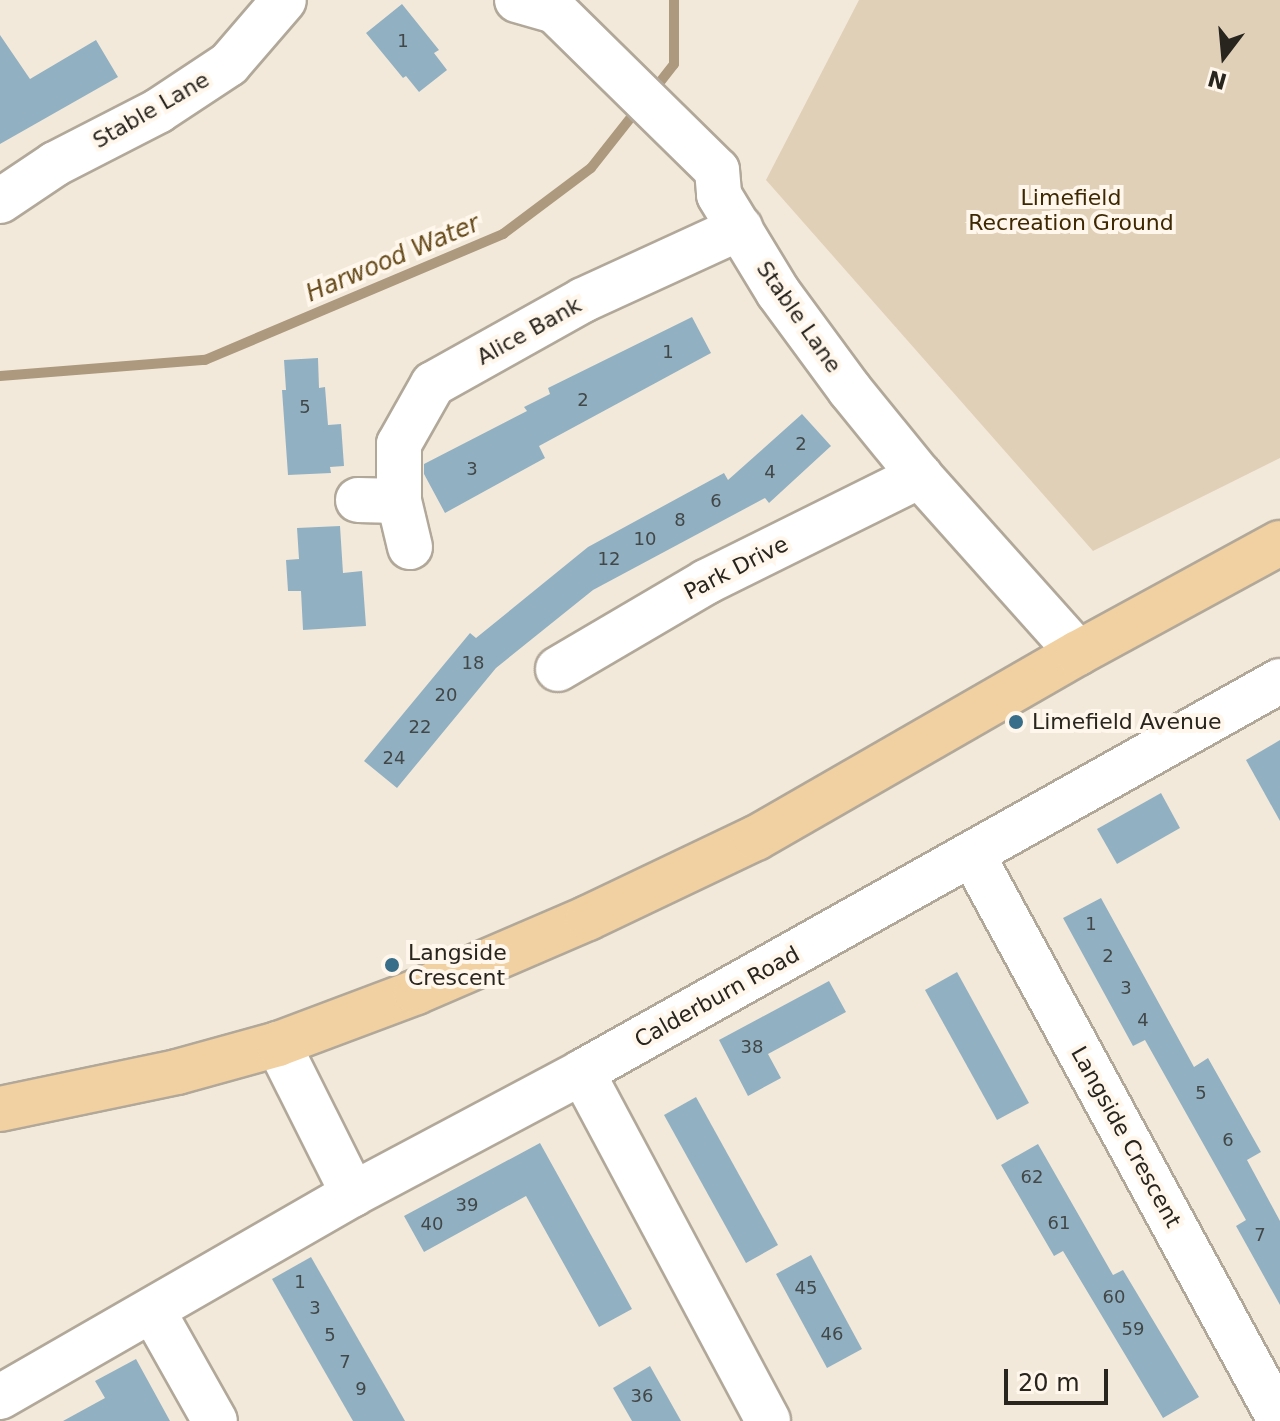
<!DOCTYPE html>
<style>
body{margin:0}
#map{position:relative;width:1280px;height:1421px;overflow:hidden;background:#f3e9da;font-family:"DejaVu Sans",sans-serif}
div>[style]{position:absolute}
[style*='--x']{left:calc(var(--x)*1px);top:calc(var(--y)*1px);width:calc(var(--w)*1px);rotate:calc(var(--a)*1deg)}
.green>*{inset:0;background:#e0d0b8}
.stream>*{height:10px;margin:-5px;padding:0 5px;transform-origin:5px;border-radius:5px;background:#ac997e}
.building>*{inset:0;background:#91b1c3}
.roads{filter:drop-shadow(2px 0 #b2a89a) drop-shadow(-2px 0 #b2a89a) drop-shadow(0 2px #b2a89a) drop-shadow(0 -2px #b2a89a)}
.minor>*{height:44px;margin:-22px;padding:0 22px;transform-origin:22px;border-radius:22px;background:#fff}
.major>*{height:44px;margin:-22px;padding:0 22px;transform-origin:22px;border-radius:22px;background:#f1d1a1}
.dots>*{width:22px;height:22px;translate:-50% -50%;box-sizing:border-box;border:4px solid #fff7eb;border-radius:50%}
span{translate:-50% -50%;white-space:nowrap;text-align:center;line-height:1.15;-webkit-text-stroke:8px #fff7eb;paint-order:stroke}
.number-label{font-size:18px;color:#424747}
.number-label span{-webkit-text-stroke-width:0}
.street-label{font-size:22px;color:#28241e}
.park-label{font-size:22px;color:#3e2803}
.poi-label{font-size:22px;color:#28241e}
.left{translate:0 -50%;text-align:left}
.water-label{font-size:24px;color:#674b1c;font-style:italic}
.north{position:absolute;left:1184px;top:16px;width:80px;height:80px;-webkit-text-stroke:6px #fff7eb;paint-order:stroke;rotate:196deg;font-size:22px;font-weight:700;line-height:32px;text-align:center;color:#28241e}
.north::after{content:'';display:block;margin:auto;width:28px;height:36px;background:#28241e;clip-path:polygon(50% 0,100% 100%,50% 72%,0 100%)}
.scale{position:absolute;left:1004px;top:1369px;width:104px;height:36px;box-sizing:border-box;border:4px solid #28241e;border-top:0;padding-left:10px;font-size:24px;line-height:28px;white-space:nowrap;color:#28241e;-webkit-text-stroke:6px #fff7eb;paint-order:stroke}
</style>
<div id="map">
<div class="green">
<i style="clip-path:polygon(859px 0,1280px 0,1280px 458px,1093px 551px,766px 180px)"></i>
</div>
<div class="stream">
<i style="--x:653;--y:91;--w:34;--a:-52"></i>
<i style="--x:674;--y:64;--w:64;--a:-90"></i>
<i style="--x:0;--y:376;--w:206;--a:-4.5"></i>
<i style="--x:205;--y:360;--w:324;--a:-22.9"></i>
<i style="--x:503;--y:234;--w:110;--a:-36.9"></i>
<i style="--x:591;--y:168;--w:79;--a:-51.7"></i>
</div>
<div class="building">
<i style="clip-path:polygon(402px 4px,439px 50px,434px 53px,447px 70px,419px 92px,406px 76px,403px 78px,366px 33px)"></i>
<i style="clip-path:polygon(0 35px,30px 79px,96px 40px,118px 77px,0 144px)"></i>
<i style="clip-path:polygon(692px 317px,711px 353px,539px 446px,545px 458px,445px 513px,424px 474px,424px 464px,527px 411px,524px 407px,550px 394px,548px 388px)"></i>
<i style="clip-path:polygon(318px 358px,319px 388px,325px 387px,328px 425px,341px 424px,344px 466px,330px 467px,331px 473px,288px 475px,282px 390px,286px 390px,284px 360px)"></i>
<i style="clip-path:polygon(802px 414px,831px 446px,769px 503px,765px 498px,593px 590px,496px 668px,397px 788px,364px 761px,470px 633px,476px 638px,588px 547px,724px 473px,728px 480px)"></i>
<i style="clip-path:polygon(340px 526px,343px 573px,362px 571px,366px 626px,303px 630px,301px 591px,288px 591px,286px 560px,299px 559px,297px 528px)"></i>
<i style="clip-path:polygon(1280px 740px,1280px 821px,1246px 760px)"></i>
<i style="clip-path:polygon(1161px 793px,1180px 828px,1117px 864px,1097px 829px)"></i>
<i style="clip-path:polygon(1101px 898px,1194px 1067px,1208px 1058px,1261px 1152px,1247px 1160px,1280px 1221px,1280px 1305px,1236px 1226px,1246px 1220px,1145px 1040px,1133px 1046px,1063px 918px)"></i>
<i style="clip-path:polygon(957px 972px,1029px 1103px,997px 1120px,925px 990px)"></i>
<i style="clip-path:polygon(829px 981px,846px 1012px,768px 1054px,781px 1078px,748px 1096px,719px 1040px)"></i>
<i style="clip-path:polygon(696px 1097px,778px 1245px,746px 1263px,664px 1115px)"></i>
<i style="clip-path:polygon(540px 1143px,632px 1309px,599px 1327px,526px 1196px,424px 1252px,404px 1216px)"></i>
<i style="clip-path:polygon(1038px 1144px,1113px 1275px,1123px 1270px,1199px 1397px,1163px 1418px,1063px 1251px,1054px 1256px,1001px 1165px)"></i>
<i style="clip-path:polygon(811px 1255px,862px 1349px,827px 1368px,776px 1274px)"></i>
<i style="clip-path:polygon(311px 1257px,388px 1391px,405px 1421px,353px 1421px,318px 1360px,272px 1279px)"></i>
<i style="clip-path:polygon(136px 1359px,170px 1421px,63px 1421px,105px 1398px,95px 1381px)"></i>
<i style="clip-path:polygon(650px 1366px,681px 1421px,632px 1421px,613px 1388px)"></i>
</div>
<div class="roads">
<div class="minor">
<i style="--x:517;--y:0;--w:40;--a:16"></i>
<i style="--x:555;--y:11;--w:227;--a:44.5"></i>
<i style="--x:717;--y:170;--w:25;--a:85"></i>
<i style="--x:719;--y:195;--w:114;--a:58.7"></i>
<i style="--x:778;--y:292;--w:122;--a:53.7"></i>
<i style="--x:850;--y:390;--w:111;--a:50.9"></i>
<i style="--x:920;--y:476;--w:237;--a:48.2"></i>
<i style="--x:0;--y:201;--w:66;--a:-33.9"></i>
<i style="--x:55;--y:164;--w:116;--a:-27.2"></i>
<i style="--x:158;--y:111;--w:85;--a:-33.5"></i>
<i style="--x:229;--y:64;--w:84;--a:-49.3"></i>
<i style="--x:358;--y:500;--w:41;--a:1.4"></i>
<i style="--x:410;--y:547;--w:47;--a:-103.4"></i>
<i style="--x:399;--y:501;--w:57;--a:-90"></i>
<i style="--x:399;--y:444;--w:69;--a:-60.5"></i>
<i style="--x:433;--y:384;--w:172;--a:-29.2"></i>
<i style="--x:583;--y:300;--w:173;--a:-24.6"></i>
<i style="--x:558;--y:669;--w:172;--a:-30.4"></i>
<i style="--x:706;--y:582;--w:239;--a:-26.4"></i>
<i style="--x:972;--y:854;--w:644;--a:61.45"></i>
<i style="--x:278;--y:1044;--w:168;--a:63.4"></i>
<i style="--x:582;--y:1072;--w:395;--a:61.9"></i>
<i style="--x:153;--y:1311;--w:126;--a:60.6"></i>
<i style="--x:0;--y:1397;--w:407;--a:-29.9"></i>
<i style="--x:353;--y:1194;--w:259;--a:-28"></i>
<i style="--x:582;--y:1072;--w:800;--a:-29.26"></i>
</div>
<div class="major">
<i style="--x:0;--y:1109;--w:181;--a:-11.8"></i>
<i style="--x:177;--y:1072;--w:105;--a:-15.5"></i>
<i style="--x:278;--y:1044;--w:147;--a:-20.6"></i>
<i style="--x:416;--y:992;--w:187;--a:-23.3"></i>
<i style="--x:588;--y:918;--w:186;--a:-25.5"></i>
<i style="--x:756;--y:838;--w:371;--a:-29.9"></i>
<i style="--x:1078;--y:653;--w:230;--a:-28.6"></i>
</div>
</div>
<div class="dots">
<i style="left:1016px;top:722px;background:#386e89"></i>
<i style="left:392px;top:965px;background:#386e89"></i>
</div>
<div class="number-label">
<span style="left:403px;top:41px">1</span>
<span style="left:668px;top:352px">1</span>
<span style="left:583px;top:400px">2</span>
<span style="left:305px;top:407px">5</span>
<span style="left:801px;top:444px">2</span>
<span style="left:472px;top:469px">3</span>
<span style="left:770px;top:472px">4</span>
<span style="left:716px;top:501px">6</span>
<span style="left:680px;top:520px">8</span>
<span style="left:645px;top:539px">10</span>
<span style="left:609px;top:559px">12</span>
<span style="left:473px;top:663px">18</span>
<span style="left:446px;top:695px">20</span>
<span style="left:420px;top:727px">22</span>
<span style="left:394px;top:758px">24</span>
<span style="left:1091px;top:924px">1</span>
<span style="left:1108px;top:956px">2</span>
<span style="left:1126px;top:988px">3</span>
<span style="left:1143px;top:1020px">4</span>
<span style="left:752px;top:1047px">38</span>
<span style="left:1201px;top:1093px">5</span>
<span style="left:1228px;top:1140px">6</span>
<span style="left:1032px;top:1177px">62</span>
<span style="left:467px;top:1205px">39</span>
<span style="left:1059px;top:1223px">61</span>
<span style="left:432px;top:1224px">40</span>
<span style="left:1260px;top:1235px">7</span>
<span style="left:300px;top:1282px">1</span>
<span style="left:806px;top:1288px">45</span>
<span style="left:1114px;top:1297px">60</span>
<span style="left:315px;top:1308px">3</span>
<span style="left:1133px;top:1329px">59</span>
<span style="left:832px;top:1334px">46</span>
<span style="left:330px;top:1335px">5</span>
<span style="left:345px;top:1362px">7</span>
<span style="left:361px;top:1389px">9</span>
<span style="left:642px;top:1396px">36</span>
</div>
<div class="street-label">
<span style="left:151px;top:110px;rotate:-30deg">Stable Lane</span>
<span style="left:799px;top:317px;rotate:55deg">Stable Lane</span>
<span style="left:529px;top:331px;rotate:-29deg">Alice Bank</span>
<span style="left:736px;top:568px;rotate:-27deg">Park Drive</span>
<span style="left:717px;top:997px;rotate:-29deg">Calderburn Road</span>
<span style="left:1126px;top:1137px;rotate:61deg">Langside Crescent</span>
</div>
<div class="park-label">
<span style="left:1071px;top:210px">Limefield<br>Recreation Ground</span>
</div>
<div class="poi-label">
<span class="left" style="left:1032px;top:722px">Limefield Avenue</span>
<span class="left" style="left:408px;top:965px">Langside<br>Crescent</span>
</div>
<div class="water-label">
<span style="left:393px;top:259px;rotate:-23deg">Harwood Water</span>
</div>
<div class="north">N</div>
<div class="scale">20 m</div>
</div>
